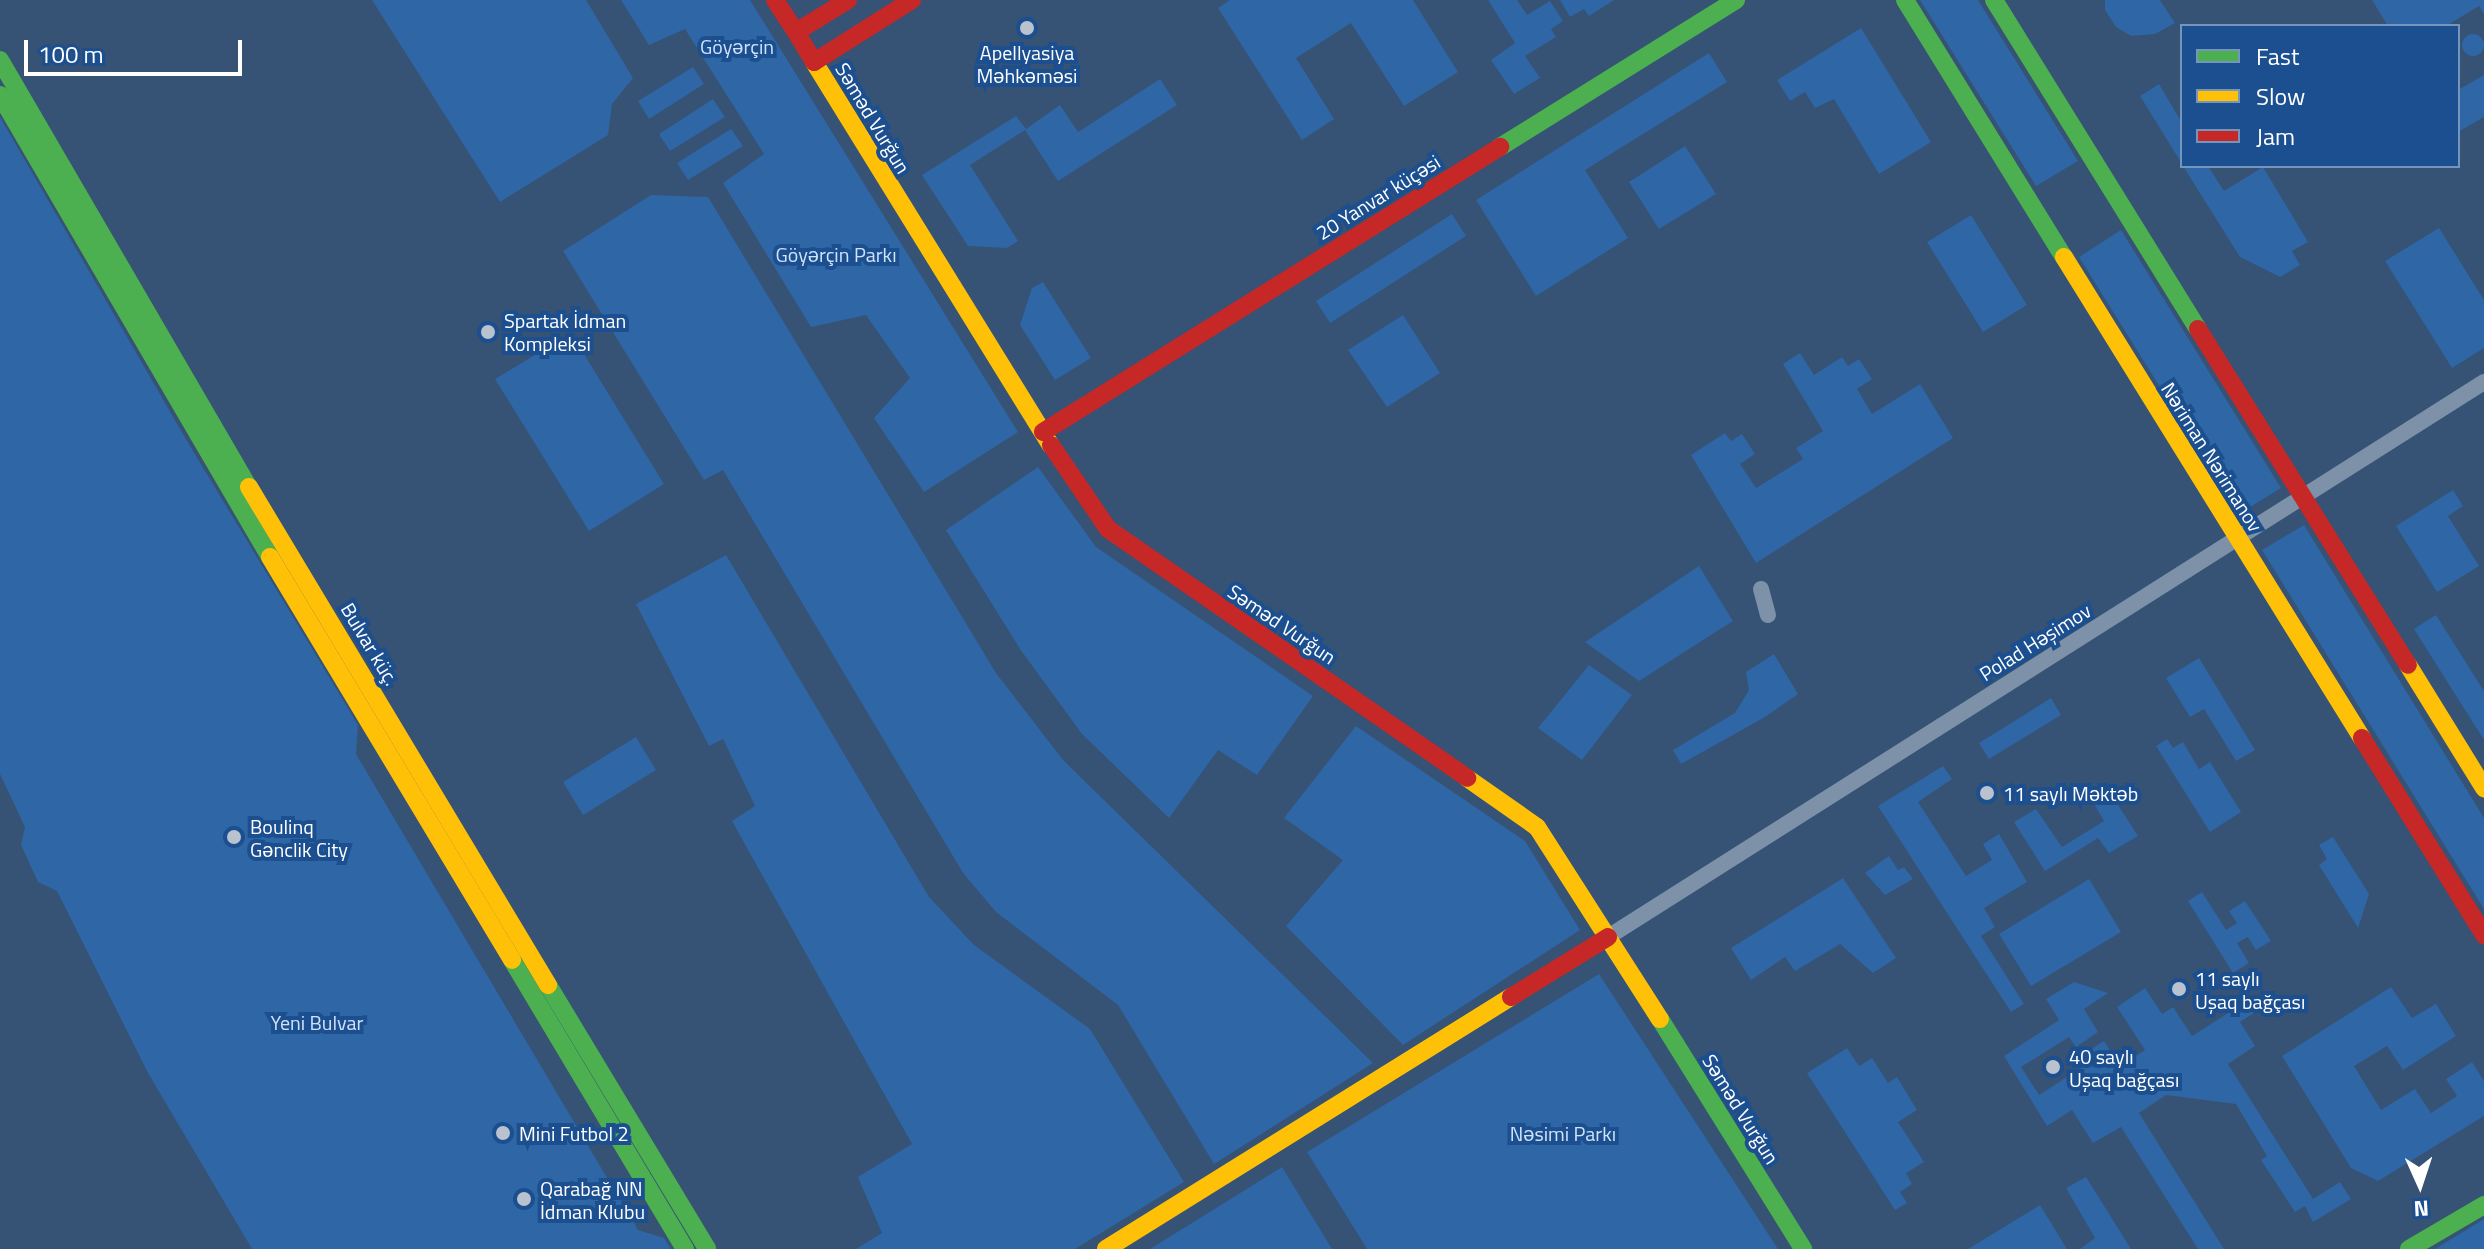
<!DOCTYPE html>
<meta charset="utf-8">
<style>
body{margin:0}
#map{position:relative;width:2484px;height:1249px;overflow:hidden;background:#365274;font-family:"Titillium Web",sans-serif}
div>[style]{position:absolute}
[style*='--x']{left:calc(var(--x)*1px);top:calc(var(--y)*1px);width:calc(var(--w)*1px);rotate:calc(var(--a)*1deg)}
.green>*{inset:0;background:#2f66a5}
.round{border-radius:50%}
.street>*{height:16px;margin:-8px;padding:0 8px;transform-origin:8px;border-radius:8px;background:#7d92a8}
.fast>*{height:18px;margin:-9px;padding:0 9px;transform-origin:9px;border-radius:9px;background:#4caf50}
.slow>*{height:18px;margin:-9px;padding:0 9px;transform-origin:9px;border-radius:9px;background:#ffc107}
.jam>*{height:18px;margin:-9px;padding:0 9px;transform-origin:9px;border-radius:9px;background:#c62828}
.dots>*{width:22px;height:22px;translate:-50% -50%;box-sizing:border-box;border:4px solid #1b4f8f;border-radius:50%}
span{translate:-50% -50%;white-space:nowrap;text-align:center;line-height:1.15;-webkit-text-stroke:8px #1b4f8f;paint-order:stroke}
.park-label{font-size:20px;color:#cfe3fa}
.poi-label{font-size:20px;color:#fff}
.left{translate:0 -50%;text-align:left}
.street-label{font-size:20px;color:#fff}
.legend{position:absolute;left:2180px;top:24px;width:280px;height:144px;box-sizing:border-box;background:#1b4f8f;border:2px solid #7695bc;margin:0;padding:10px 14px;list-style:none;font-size:24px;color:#fff}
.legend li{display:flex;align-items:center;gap:16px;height:40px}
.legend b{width:40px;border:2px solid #7695bc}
.north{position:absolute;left:2380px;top:1145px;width:80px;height:80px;-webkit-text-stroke:6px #1b4f8f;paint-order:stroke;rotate:177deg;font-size:22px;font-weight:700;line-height:32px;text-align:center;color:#fff}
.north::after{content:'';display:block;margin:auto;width:28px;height:36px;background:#fff;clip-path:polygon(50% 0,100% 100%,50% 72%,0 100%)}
.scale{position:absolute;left:24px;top:40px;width:218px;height:36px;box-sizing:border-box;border:4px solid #fff;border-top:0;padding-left:10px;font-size:24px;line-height:28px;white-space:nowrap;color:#fff;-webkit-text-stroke:6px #1b4f8f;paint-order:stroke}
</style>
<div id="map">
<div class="green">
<i style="clip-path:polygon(372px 0,586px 0,633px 78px,612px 104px,608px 135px,500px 202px)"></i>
<i style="clip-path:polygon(621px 0,750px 0,1018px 432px,924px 492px,874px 418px,910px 378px,866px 315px,811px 327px,723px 183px,764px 154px,685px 29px,649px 45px)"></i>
<i style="clip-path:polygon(1230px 0,1413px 0,1458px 72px,1404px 106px,1351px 23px,1296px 58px,1334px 119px,1302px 140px,1218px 8px)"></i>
<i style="clip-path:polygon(1488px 0,1517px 0,1527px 15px,1550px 1px,1563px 21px,1551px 29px,1556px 37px,1525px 56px,1540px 78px,1514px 94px,1491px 60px,1515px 43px)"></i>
<i style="clip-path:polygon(1560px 0,1614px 0,1589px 16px,1584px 9px,1570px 17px)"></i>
<i style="clip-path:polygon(1920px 0,1978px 0,2078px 161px,2036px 186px)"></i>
<i style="clip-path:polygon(2105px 0,2160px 0,2175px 23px,2155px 34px,2131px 36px,2116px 27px,2105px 10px)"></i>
<i style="clip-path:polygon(2372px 0,2484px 0,2484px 14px,2479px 6px,2446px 26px,2388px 26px)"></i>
<i style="clip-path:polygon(1861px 28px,1931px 142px,1879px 174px,1834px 99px,1815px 108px,1805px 92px,1790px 101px,1777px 80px)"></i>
<i class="round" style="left:2462px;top:34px;width:22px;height:22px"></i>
<i style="clip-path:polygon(1709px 53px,1727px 82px,1585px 170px,1628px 238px,1536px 296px,1476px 200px)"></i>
<i style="clip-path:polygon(693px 67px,704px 84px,649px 119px,638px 101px)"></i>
<i style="clip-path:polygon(2484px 75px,2484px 117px,2458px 132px,2458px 90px)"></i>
<i style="clip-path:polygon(1160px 79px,1177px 105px,1058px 181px,1025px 130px,970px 165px,1018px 241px,1007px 248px,968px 246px,922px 175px,1016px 116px,1026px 129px,1060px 105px,1078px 132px)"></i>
<i style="clip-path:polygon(2159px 84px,2182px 123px,2182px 164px,2140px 96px)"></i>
<i style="clip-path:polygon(713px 99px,725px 117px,670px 151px,659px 134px)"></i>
<i style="clip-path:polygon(0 117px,187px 441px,358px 725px,356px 754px,638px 1230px,664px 1238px,671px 1249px,252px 1249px,148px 1073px,57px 891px,38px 882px,21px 845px,25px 827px,0 774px)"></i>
<i style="clip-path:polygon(731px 129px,743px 146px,688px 180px,677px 163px)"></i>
<i style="clip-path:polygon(1685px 146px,1716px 194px,1659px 229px,1629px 182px)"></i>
<i style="clip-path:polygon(2183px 166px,2208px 166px,2224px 191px,2263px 167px,2308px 242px,2292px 251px,2300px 265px,2280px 277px,2240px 257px)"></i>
<i style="clip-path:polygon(651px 195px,708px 197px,996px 673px,1063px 760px,1373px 1063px,1214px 1164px,1118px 1005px,996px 912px,963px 873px,723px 470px,704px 480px,563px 251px)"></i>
<i style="clip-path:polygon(1452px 214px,1466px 236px,1330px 323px,1316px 301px)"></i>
<i style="clip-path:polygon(1971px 215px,2027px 305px,1983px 332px,1927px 242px)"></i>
<i style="clip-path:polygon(2439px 228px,2484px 300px,2484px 348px,2452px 368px,2385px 261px)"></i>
<i style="clip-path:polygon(2121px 230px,2281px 488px,2239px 514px,2079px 257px)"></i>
<i style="clip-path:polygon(1043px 282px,1091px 358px,1055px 380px,1020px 325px,1032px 288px)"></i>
<i style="clip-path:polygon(1403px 315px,1440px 373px,1387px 407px,1348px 350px)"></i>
<i style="clip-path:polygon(571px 333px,664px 484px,589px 531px,495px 379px)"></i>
<i style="clip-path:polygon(1800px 353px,1814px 375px,1842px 357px,1848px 366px,1859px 359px,1872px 379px,1857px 389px,1872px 414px,1920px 384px,1953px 438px,1756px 563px,1691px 455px,1725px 433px,1731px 441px,1742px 434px,1755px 454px,1740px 464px,1756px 488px,1803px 459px,1796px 448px,1823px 431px,1783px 364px)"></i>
<i style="clip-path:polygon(1038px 467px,1096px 547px,1313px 696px,1257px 775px,1218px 750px,1169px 818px,1082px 734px,1020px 649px,946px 530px)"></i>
<i style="clip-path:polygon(2453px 490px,2463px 506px,2448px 516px,2479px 566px,2437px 592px,2396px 526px)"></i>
<i style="clip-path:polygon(2304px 525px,2484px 818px,2484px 909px,2262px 550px)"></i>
<i style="clip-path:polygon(726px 555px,929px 897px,974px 945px,1090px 1029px,1184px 1182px,1075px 1249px,856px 1249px,882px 1233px,858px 1177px,912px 1144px,732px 821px,755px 806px,723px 739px,709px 746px,636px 604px)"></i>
<i style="clip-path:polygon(1699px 566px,1733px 621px,1639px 681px,1585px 642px)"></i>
<i style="clip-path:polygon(2436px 615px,2484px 691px,2484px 740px,2414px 629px)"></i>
<i style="clip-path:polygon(1774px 654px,1798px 694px,1765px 717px,1681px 764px,1673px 750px,1735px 713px,1749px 690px,1746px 672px)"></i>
<i style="clip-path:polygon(2199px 658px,2255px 750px,2236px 761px,2204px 709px,2190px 717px,2166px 678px)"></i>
<i style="clip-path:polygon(1589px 665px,1632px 695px,1582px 760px,1538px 728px)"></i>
<i style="clip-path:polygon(2051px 698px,2061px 715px,1989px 759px,1979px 743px)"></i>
<i style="clip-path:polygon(1356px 726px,1525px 841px,1580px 930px,1403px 1045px,1286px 926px,1343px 860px,1284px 818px)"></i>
<i style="clip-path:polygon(636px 737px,656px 770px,583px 815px,563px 782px)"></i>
<i style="clip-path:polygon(2167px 739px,2173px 748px,2183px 742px,2199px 769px,2210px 762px,2241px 812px,2210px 832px,2156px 746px)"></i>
<i style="clip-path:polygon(1943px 766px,1952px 779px,1918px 802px,1966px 876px,1992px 860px,1983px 844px,1999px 834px,2027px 882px,1984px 908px,1995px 927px,1981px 936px,2024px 1004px,2011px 1012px,1878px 806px)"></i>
<i style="clip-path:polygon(2109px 791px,2138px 836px,2109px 853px,2098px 838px,2045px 871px,2014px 822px,2036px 809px,2062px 847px,2104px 821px,2093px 802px)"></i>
<i style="clip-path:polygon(2333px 837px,2369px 894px,2358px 928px,2319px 865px,2327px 859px,2319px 845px)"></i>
<i style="clip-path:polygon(1889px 856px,1898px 870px,1904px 867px,1913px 879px,1885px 895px,1865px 873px)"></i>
<i style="clip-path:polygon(1843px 878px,1896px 958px,1873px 973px,1840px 944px,1795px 971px,1785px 957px,1751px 980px,1731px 948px)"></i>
<i style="clip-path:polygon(2089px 879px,2121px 932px,2031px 986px,1999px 934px)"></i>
<i style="clip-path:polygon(2202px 892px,2226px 930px,2237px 923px,2229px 911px,2245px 901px,2271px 941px,2256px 950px,2248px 937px,2237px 943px,2249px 963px,2233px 973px,2188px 901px)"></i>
<i style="clip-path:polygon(1599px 974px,1778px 1249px,1367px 1249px,1307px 1152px)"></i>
<i style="clip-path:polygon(2074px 982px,2108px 993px,2084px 1009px,2098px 1032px,2076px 1047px,2069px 1037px,2021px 1067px,2039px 1095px,2087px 1064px,2082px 1055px,2104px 1041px,2120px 1066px,2145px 1050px,2117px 1007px,2145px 988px,2162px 1014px,2173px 1007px,2192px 1036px,2249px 1000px,2257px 1011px,2240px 1022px,2255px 1046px,2228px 1064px,2313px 1199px,2340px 1182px,2351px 1199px,2313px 1222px,2305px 1206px,2295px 1212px,2261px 1160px,2267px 1156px,2236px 1104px,2166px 1095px,2139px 1113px,2224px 1249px,2198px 1249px,2121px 1127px,2093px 1143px,2072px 1110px,2047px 1126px,2004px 1056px,2059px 1020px,2046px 999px)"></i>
<i style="clip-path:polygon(2391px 987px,2412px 1018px,2436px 1004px,2456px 1036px,2403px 1070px,2387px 1046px,2354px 1066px,2381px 1110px,2415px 1089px,2431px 1113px,2457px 1096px,2446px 1079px,2472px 1062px,2484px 1081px,2484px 1116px,2378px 1181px,2351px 1168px,2282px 1056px)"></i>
<i style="clip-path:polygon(1847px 1048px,1859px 1066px,1872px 1058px,1888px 1083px,1897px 1077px,1917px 1110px,1898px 1122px,1924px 1162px,1906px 1173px,1912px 1184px,1900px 1192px,1907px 1203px,1895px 1210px,1807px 1073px)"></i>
<i style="clip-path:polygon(1282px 1167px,1332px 1249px,1150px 1249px)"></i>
<i style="clip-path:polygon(2086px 1177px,2131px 1249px,2080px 1249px,2095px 1238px,2066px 1188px)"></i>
<i style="clip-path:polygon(2040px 1205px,2067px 1249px,1968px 1249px)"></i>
<i style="clip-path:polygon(2484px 1219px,2484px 1249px,2435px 1249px)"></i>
</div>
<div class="street">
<i style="--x:1761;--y:589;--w:27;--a:75"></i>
<i style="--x:1608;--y:937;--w:1037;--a:-32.36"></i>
</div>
<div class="fast">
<i style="--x:1905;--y:0;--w:302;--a:58.3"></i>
<i style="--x:1994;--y:0;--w:387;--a:58.2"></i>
<i style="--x:0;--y:60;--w:494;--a:59.8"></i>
<i style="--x:0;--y:95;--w:535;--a:59.7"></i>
<i style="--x:1500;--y:147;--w:278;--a:-31.9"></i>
<i style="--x:512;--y:960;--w:337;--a:59.1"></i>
<i style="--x:548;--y:985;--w:308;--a:58.9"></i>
<i style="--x:1660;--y:1019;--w:271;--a:58.1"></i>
<i style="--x:2409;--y:1249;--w:87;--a:-30.4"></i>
</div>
<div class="slow">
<i style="--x:814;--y:62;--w:450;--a:58.3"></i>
<i style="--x:2064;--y:257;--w:566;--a:58.22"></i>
<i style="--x:249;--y:487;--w:581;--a:59.02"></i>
<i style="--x:270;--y:557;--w:470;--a:59"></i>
<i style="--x:2408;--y:665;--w:145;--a:58.3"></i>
<i style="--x:1467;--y:778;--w:85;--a:35"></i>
<i style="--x:1537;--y:827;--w:228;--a:57.4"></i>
<i style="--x:1106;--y:1249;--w:477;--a:-31.9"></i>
</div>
<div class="jam">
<i style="--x:775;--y:0;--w:38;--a:57"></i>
<i style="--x:848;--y:0;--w:61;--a:148.4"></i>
<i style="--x:796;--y:32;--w:35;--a:59"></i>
<i style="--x:814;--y:62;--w:116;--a:-32.3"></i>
<i style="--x:2198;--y:329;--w:396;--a:58"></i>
<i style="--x:1043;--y:432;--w:539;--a:-31.95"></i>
<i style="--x:1051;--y:445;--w:102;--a:55.8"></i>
<i style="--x:1108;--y:529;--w:437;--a:34.7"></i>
<i style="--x:2362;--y:738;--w:232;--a:58.2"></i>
<i style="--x:1511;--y:997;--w:114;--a:-31.7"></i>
</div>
<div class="dots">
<i style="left:1027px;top:28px;background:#b9c2ce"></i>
<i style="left:488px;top:332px;background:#b9c2ce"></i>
<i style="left:1987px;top:793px;background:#b9c2ce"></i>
<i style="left:234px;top:837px;background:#b9c2ce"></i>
<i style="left:2179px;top:989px;background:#b9c2ce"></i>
<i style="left:2053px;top:1067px;background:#b9c2ce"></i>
<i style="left:503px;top:1133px;background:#b9c2ce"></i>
<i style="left:524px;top:1199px;background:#b9c2ce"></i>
</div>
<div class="park-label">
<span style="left:737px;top:46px">Göyərçin</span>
<span style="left:836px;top:254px">Göyərçin Parkı</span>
<span style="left:317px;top:1022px">Yeni Bulvar</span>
<span style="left:1563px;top:1133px">Nəsimi Parkı</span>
</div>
<div class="poi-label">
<span style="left:1027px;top:64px">Apellyasiya<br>Məhkəməsi</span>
<span class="left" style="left:504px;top:332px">Spartak İdman<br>Kompleksi</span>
<span class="left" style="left:2003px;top:793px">11 saylı Məktəb</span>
<span class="left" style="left:250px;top:838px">Boulinq<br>Gənclik City</span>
<span class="left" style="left:2195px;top:990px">11 saylı<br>Uşaq bağçası</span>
<span class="left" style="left:2069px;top:1068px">40 saylı<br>Uşaq bağçası</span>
<span class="left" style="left:519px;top:1133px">Mini Futbol 2</span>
<span class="left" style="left:540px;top:1200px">Qarabağ NN<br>İdman Klubu</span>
</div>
<div class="street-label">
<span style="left:873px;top:118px;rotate:59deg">Səməd Vurğun</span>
<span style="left:1378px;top:197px;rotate:-32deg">20 Yanvar küçəsi</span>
<span style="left:2212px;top:457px;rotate:58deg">Nəriman Nərimanov</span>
<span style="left:1282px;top:624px;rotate:34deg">Səməd Vurğun</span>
<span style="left:2035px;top:642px;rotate:-32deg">Polad Həşimov</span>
<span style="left:370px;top:644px;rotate:59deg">Bulvar küç.</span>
<span style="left:1741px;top:1109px;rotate:58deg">Səməd Vurğun</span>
</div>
<ul class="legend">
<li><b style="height:10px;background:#4caf50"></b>Fast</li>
<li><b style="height:10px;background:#ffc107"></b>Slow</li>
<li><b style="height:10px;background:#c62828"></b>Jam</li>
</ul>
<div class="north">N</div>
<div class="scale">100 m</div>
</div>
